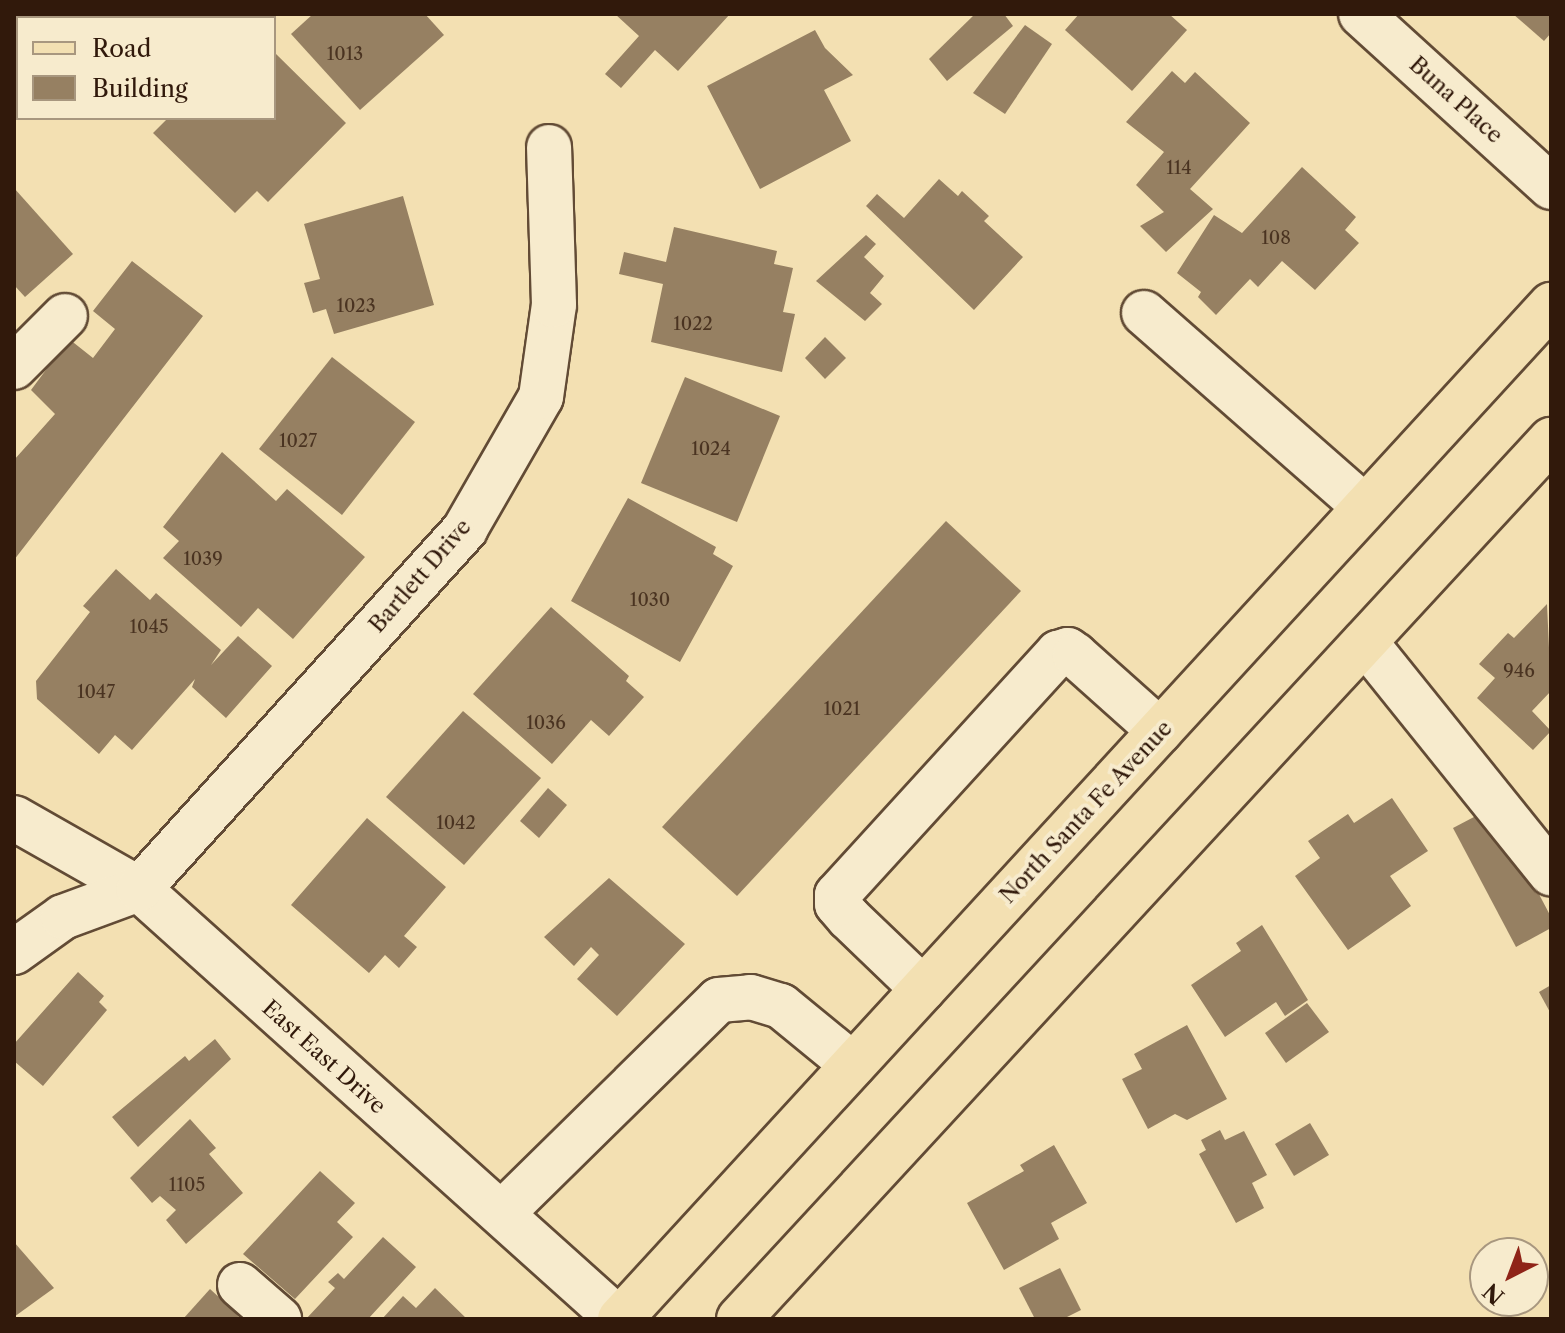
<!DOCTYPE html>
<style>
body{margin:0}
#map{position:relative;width:1565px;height:1333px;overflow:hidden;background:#f3e0b2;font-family:"Libre Caslon Text",serif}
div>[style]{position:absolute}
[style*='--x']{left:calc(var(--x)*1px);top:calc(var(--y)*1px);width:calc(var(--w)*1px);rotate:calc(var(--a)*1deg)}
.building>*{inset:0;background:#968062}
.roads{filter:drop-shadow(2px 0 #624b35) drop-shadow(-2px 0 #624b35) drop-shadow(0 2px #624b35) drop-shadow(0 -2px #624b35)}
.minor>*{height:44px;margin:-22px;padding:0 22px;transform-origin:22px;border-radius:22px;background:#f7ebcd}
.major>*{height:44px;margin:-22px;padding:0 22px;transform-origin:22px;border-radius:22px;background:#f3e0b2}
span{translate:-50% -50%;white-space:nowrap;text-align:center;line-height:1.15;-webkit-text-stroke:8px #f7ebcd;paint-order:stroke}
.number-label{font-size:18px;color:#4a3321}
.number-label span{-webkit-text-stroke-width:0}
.street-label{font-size:22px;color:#31190b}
.frame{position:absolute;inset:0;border:16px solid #31190b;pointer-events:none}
.legend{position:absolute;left:16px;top:16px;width:260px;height:104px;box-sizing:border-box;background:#f7ebcd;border:2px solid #a8977f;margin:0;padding:10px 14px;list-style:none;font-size:24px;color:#31190b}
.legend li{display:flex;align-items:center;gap:16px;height:40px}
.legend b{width:40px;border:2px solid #a8977f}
.north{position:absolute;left:1469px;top:1237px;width:80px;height:80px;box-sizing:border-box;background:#f7ebcd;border:2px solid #a8977f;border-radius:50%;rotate:222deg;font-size:22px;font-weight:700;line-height:32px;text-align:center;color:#31190b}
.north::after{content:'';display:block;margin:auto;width:28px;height:36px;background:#8f2418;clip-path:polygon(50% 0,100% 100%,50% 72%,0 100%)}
</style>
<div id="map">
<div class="building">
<i style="clip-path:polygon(84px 14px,142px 14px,137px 18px)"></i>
<i style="clip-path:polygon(313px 14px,425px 14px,444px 35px,360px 110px,291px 34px)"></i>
<i style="clip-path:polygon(615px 14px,730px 14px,678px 71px,655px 50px,621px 88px,605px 74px,639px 36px)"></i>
<i style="clip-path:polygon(975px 14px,1004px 14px,1013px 26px,947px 81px,929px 59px)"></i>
<i style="clip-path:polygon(1079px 14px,1169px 14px,1187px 30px,1132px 91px,1065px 30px)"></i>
<i style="clip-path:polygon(1513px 14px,1551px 14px,1551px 33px,1544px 41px)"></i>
<i style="clip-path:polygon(1025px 25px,1052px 44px,1005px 114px,973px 93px)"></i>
<i style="clip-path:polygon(815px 30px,825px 48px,853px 75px,824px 90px,851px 141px,760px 189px,707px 86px)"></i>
<i style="clip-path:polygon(274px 52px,346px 123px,268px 202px,257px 191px,235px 213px,153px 133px,168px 118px,274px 118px)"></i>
<i style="clip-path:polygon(1172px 71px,1185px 83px,1195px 72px,1250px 123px,1190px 189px,1213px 209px,1166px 252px,1140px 226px,1164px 212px,1136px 185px,1164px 152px,1126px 122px)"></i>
<i style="clip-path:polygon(1302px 167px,1356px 217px,1345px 230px,1359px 243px,1315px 290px,1282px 261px,1258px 287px,1250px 279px,1216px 315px,1198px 297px,1201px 292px,1177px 273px,1214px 215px,1242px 233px)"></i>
<i style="clip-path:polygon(939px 179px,958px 196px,962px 191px,989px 216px,984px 221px,1023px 257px,974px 310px,866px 206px,877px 194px,904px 218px)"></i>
<i style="clip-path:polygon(14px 188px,73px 254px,25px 297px,14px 285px)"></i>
<i style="clip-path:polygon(403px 196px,434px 305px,334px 334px,326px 309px,313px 313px,304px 283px,320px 279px,304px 224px)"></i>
<i style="clip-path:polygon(674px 227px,777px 251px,774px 264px,793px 268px,783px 312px,795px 314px,782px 372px,651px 342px,663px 284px,619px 274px,624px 252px,666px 262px)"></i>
<i style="clip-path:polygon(866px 235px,876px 244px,864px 257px,884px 276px,870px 293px,882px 304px,865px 321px,816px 281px)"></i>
<i style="clip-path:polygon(132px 261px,203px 316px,14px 560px,14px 460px,55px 414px,31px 390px,69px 339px,93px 358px,115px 329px,93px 311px)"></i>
<i style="clip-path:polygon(825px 337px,846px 358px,825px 379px,805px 358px)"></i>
<i style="clip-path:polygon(332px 357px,415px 422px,342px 515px,259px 449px)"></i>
<i style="clip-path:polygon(685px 377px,780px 416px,737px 522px,641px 483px)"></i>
<i style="clip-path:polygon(222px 452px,276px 501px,287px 489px,365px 557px,293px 639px,258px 608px,241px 627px,163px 558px,179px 541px,163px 527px)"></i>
<i style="clip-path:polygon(628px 498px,716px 547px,713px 554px,733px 566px,680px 662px,571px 601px)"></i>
<i style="clip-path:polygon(946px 521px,1021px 591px,737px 896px,662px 827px)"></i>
<i style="clip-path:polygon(116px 569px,150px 600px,156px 593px,221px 650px,211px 665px,238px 636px,272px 666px,226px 718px,192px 687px,195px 679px,132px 750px,115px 735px,99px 754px,37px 699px,36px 681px,90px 612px,83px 606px)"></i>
<i style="clip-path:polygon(1547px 604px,1551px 691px,1532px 711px,1551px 731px,1533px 750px,1477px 698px,1495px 678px,1479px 664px,1508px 633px,1514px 638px)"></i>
<i style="clip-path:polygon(551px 607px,629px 676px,626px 681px,644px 697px,609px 736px,591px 720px,552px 764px,473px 694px)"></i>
<i style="clip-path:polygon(463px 711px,541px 778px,464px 865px,386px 797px)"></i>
<i style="clip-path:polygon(548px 788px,567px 805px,539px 838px,520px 821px)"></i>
<i style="clip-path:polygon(1392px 798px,1428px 851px,1390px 876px,1411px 906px,1348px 950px,1295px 876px,1320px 858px,1308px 841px,1348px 814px,1354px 823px)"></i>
<i style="clip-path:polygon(1493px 807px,1551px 917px,1551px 928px,1516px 947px,1453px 828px)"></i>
<i style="clip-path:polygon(367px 818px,446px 887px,404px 936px,417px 947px,399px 968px,385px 955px,369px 973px,291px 905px)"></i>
<i style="clip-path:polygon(609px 878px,685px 944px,617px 1016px,577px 979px,599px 955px,591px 947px,574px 966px,544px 937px)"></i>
<i style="clip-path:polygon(1262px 925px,1308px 1000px,1285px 1016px,1276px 1002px,1225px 1037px,1191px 985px,1241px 951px,1236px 943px)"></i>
<i style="clip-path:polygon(78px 972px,104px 996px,99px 1002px,107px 1010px,43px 1086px,14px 1061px,14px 1044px)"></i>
<i style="clip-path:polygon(1551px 985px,1551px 1014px,1539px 992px)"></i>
<i style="clip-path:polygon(1307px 1003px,1329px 1032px,1286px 1063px,1265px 1033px)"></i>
<i style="clip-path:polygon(1187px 1025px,1227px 1099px,1187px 1120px,1175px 1114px,1148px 1129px,1122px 1079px,1142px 1069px,1134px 1054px)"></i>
<i style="clip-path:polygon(215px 1039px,231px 1059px,138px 1147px,112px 1117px,185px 1056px,189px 1061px)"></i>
<i style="clip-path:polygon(190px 1119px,216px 1148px,209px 1154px,243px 1193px,186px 1244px,166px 1220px,176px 1210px,160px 1196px,152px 1203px,130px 1178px)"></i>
<i style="clip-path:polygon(1310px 1123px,1329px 1155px,1294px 1176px,1275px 1144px)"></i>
<i style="clip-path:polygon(1220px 1130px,1225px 1140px,1244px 1131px,1267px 1175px,1252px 1183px,1264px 1208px,1236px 1223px,1199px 1154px,1206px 1150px,1201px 1140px)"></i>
<i style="clip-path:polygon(1054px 1145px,1087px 1203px,1051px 1223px,1059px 1239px,1004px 1270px,967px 1203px,1024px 1171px,1020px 1165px)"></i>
<i style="clip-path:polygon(320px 1171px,355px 1203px,337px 1222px,353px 1237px,295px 1299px,243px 1254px)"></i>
<i style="clip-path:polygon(383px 1237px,416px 1267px,368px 1319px,306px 1319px,335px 1288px,328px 1282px,338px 1273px,344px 1279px)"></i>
<i style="clip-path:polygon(14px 1242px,54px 1288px,14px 1317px)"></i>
<i style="clip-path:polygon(1060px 1268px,1081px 1310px,1063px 1319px,1035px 1319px,1019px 1288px)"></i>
<i style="clip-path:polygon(435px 1288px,467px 1319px,382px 1319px,403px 1296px,416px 1308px)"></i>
<i style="clip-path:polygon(210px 1289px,233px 1310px,240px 1319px,183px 1319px)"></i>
</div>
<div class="roads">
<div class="minor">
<i style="--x:1361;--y:14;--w:257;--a:42.3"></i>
<i style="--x:1144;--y:313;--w:294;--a:41.3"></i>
<i style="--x:14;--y:367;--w:72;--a:-45"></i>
<i style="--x:1365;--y:642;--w:297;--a:51.2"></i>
<i style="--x:14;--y:818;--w:144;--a:29.6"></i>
<i style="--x:139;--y:889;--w:644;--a:41.91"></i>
<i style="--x:14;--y:952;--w:60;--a:-35.5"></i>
<i style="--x:63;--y:917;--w:81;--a:-20.2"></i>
<i style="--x:139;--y:889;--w:486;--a:-47.8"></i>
<i style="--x:465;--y:529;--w:152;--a:-60.1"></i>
<i style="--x:541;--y:397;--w:93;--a:-82"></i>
<i style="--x:554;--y:305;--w:158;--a:-91.8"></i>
<i style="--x:923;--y:989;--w:103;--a:-136.2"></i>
<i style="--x:849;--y:918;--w:18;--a:-131"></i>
<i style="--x:837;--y:904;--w:9;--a:-90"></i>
<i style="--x:837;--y:895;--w:328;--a:-47.6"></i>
<i style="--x:1058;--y:653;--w:10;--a:-17"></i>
<i style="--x:1068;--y:650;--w:9;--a:36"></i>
<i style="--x:1075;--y:655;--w:114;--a:41.8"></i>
<i style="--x:502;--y:1213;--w:304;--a:-44.5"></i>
<i style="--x:719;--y:1000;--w:32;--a:-5"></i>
<i style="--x:751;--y:997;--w:31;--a:17"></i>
<i style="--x:781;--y:1006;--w:93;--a:39.3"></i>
<i style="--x:240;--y:1285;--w:52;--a:41.1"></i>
</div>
<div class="major">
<i style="--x:620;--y:1319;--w:1377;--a:-47.44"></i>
<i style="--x:739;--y:1319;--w:1197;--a:-47.27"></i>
</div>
</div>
<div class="number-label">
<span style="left:345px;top:54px">1013</span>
<span style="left:1179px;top:168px">114</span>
<span style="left:1276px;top:238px">108</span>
<span style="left:356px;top:306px">1023</span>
<span style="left:693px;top:324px">1022</span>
<span style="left:298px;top:441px">1027</span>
<span style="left:711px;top:449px">1024</span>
<span style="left:203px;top:559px">1039</span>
<span style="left:650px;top:600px">1030</span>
<span style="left:149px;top:627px">1045</span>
<span style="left:1519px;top:671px">946</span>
<span style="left:96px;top:692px">1047</span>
<span style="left:842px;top:709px">1021</span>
<span style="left:546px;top:723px">1036</span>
<span style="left:456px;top:823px">1042</span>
<span style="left:187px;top:1185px">1105</span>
</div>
<div class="street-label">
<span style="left:1456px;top:100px;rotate:42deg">Buna Place</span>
<span style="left:420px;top:576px;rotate:-49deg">Bartlett Drive</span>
<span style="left:1086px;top:812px;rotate:-47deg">North Santa Fe Avenue</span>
<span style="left:324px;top:1057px;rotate:42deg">East East Drive</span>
</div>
<div class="frame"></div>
<ul class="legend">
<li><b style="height:10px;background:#f3e0b2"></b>Road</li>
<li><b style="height:22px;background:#968062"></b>Building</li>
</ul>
<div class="north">N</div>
</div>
